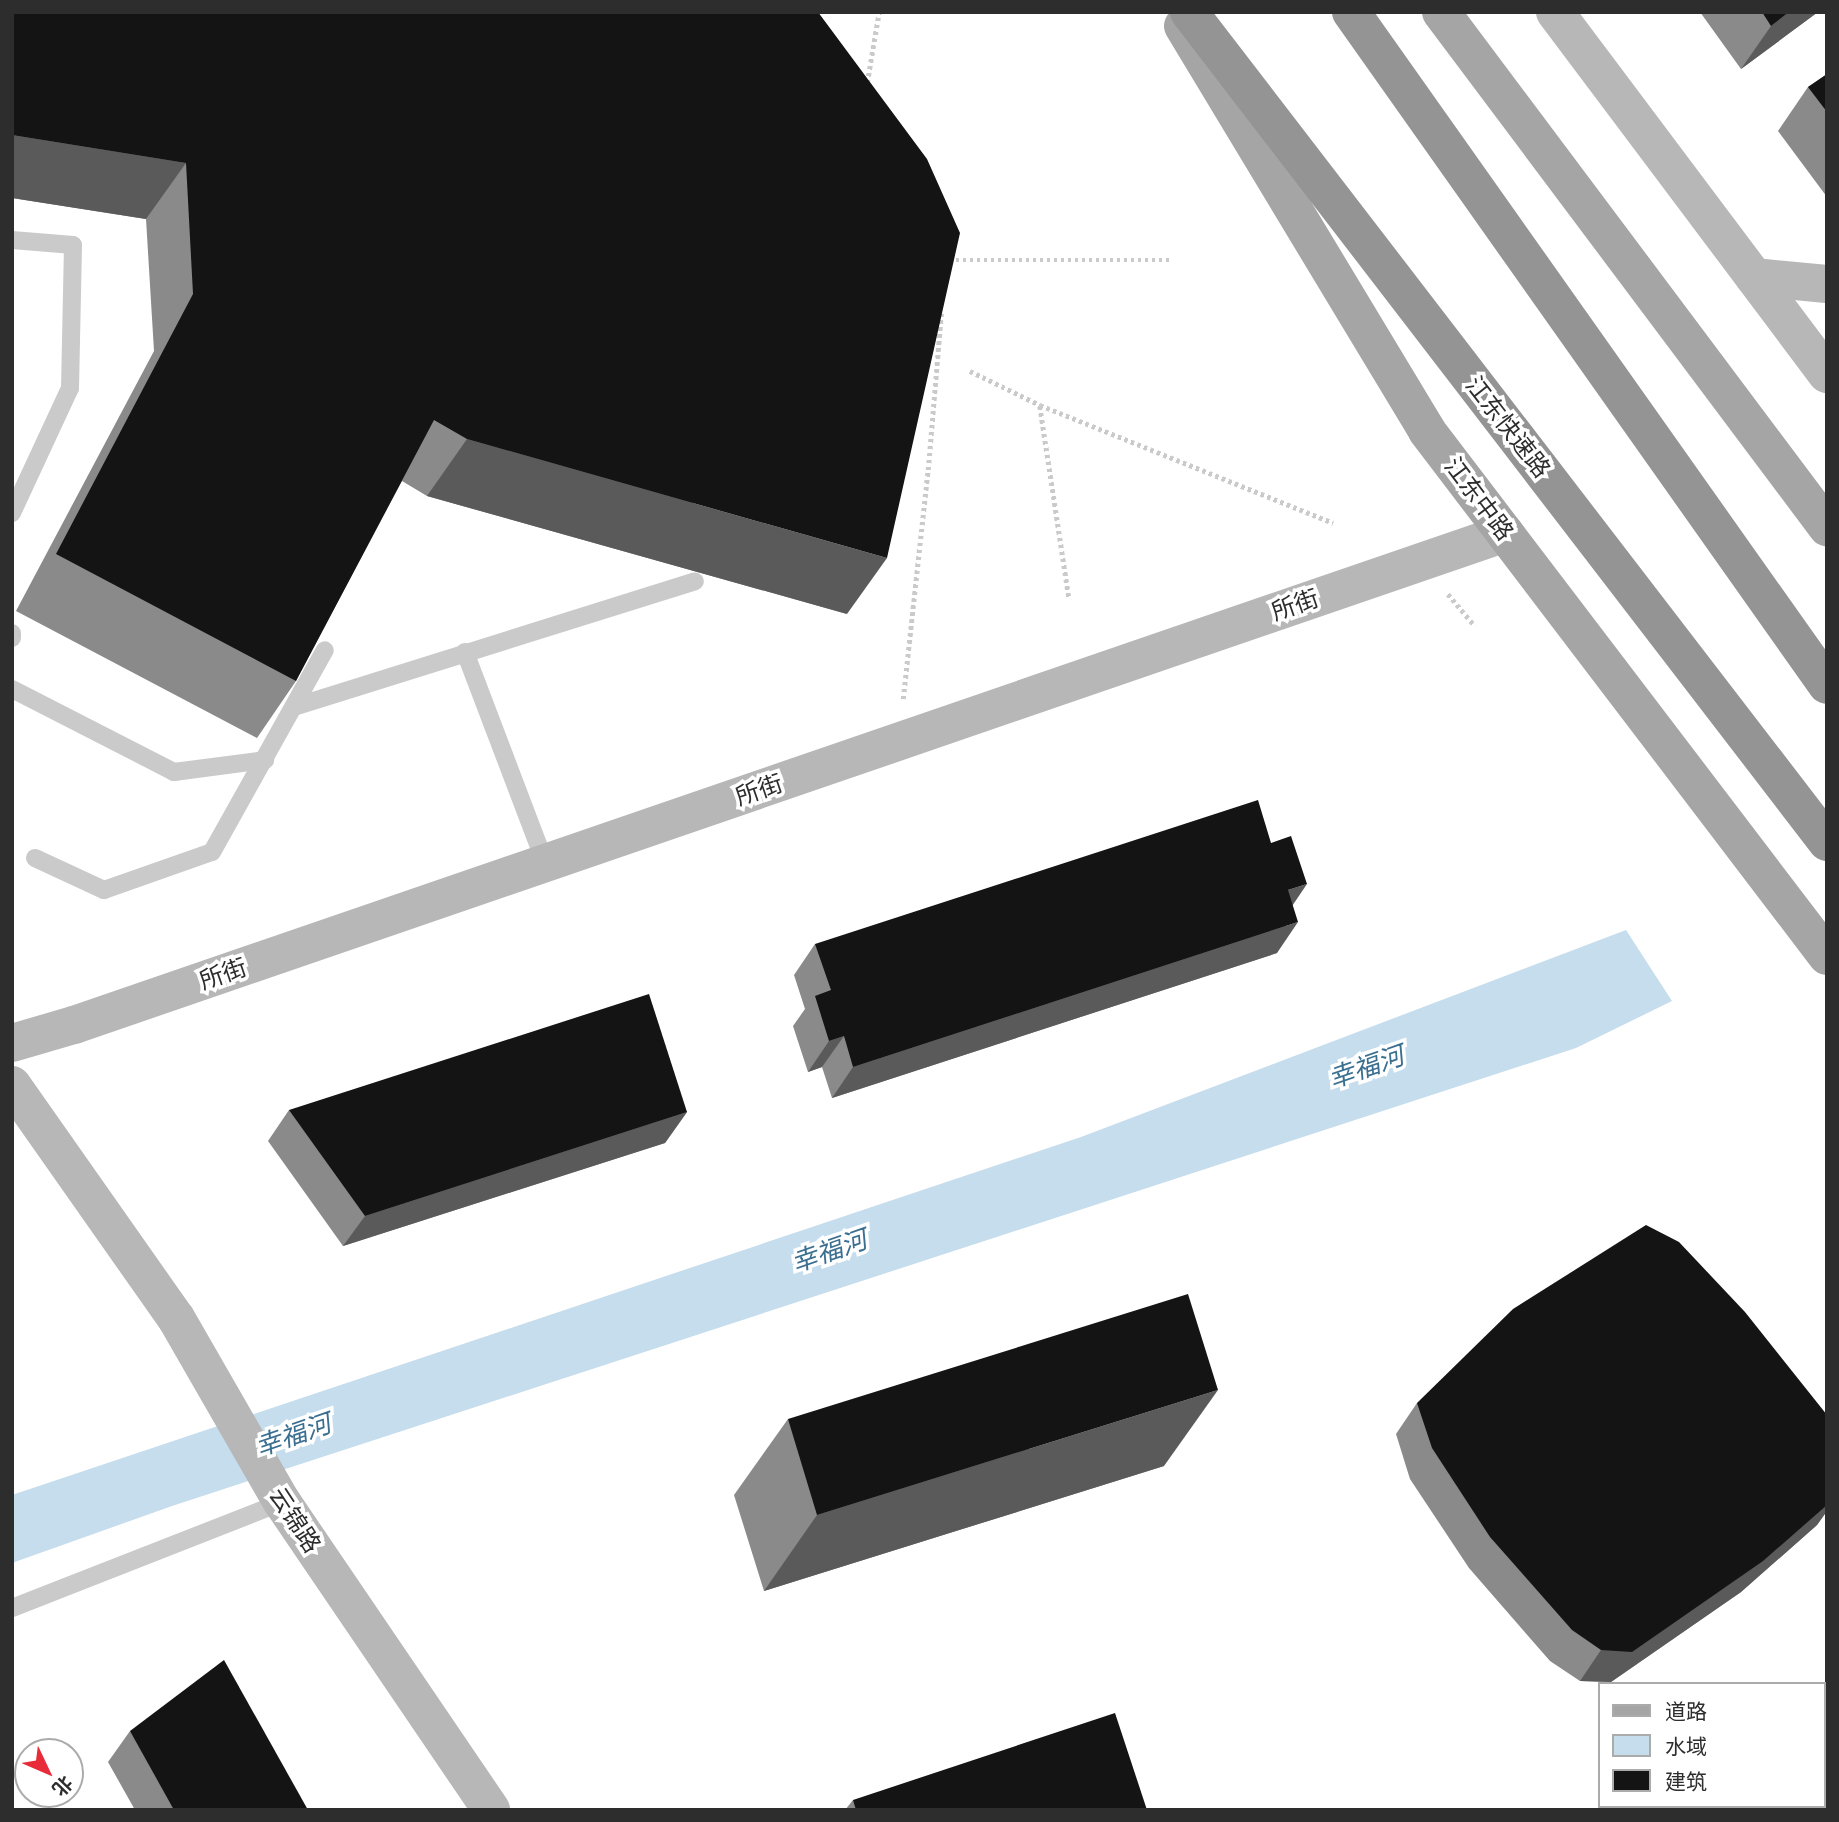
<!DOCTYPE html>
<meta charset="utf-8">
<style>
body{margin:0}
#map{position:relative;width:1839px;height:1822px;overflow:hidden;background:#fff;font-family:"Titillium Web","Noto Sans SC",sans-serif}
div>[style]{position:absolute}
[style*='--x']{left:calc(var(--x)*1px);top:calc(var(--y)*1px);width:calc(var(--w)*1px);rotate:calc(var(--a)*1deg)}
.water>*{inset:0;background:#c5ddec}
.path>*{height:4.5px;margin-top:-2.25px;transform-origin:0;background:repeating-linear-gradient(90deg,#cacaca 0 3.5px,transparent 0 7px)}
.lane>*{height:18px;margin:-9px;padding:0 9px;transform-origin:9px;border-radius:9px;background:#cacaca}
.secondary>*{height:38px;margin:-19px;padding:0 19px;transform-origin:19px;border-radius:19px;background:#b7b7b7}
.primary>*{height:38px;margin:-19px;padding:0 19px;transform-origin:19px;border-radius:19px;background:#a5a5a5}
.highway-bridge>*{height:38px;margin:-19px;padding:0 19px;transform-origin:19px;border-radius:19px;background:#949494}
.wall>*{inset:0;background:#8a8a8a}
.shaded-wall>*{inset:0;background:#5a5a5a}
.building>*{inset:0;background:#141414}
span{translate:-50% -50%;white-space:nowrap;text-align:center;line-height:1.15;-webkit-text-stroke:7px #fff;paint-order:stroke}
.street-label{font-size:24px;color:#2d2d2d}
.water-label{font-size:26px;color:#3a6f90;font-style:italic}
.frame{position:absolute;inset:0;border:14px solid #2d2d2d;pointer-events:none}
.legend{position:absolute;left:1598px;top:1682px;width:228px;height:126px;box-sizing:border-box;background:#fff;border:2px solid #ababab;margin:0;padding:9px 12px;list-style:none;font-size:21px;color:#2d2d2d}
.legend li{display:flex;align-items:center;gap:14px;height:35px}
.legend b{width:35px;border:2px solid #ababab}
.north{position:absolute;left:14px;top:1738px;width:70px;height:70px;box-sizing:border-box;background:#fff;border:2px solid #ababab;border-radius:50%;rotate:134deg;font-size:19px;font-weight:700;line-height:28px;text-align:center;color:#2d2d2d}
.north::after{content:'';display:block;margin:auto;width:24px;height:32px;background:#e82b39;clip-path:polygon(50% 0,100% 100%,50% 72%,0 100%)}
</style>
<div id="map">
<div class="water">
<i style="clip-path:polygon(1626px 930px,1672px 1001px,1576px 1048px,172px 1506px,12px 1563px,12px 1495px,1081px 1137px)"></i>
</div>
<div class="path">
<i style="--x:867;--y:83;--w:72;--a:-80.4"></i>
<i style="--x:949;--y:260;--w:220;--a:0"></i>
<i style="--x:970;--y:371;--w:78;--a:25.9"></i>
<i style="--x:1040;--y:405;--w:316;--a:21.9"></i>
<i style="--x:1040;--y:406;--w:193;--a:81.4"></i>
<i style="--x:1448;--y:594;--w:42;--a:49.8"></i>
<i style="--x:903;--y:699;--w:230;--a:-83.8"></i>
<i style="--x:928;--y:470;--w:157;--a:-85.2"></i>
</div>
<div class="lane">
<i style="--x:12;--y:240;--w:61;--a:4.7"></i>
<i style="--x:73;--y:245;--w:143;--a:91.2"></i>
<i style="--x:70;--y:388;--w:138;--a:114.9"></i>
<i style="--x:12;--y:633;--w:5;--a:90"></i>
<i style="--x:465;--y:652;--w:226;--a:69.2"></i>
<i style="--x:12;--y:689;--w:182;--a:27.1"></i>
<i style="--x:174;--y:772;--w:92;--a:-7.5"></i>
<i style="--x:294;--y:707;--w:420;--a:-17.4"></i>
<i style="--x:35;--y:858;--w:76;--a:24.9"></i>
<i style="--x:104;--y:890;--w:114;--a:-19.4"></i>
<i style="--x:212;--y:852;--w:231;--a:-60.8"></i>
<i style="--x:12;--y:1608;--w:290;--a:-21.4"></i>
</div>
<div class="secondary">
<i style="--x:1555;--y:12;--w:453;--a:53.1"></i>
<i style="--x:1754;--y:277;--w:73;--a:5.5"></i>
<i style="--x:12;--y:1043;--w:65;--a:-16.2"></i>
<i style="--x:74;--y:1025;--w:1513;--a:-18.97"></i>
<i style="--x:12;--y:1085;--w:285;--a:54.9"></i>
<i style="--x:176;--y:1318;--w:212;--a:60.1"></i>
<i style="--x:282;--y:1502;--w:372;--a:55.8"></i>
</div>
<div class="primary">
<i style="--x:1441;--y:12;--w:644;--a:53.15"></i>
<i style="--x:1183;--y:26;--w:473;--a:58.9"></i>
<i style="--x:1427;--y:431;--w:660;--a:52.7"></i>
</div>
<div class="highway-bridge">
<i style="--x:1189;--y:12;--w:1047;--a:52.45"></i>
<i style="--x:1351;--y:12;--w:824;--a:54.73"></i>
</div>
<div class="wall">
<i style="clip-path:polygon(12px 12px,847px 614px,427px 496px,402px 481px,296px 681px,257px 738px,16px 611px,154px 351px,146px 219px,12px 198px)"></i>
<i style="clip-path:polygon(1700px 12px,1818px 12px,1741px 69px)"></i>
<i style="clip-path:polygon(1827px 74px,1827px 197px,1778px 131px,1808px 87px)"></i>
<i style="clip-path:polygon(1292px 905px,1277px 953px,832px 1098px,822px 1067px,808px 1072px,793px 1026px,805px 1009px,794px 975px,815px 944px)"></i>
<i style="clip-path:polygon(289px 1110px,687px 1112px,665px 1143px,343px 1246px,268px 1141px)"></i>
<i style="clip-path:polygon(1417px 1403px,1827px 1415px,1827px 1511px,1817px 1525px,1741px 1592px,1611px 1682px,1580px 1681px,1550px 1661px,1469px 1568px,1410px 1479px,1396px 1434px)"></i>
<i style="clip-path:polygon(788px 1419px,1164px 1466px,764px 1591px,734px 1495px)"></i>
<i style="clip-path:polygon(130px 1731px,308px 1810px,135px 1810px,108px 1762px)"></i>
<i style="clip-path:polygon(853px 1800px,1147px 1810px,845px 1810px)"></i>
</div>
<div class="shaded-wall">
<i style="clip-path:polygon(1789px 12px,1818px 12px,1741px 69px,1771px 26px)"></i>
<i style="clip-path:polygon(12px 135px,186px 163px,146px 219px,12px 198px)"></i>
<i style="clip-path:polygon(467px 439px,887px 558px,847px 614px,427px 496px)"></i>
<i style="clip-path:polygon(1307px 884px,1286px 915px,1288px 890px)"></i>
<i style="clip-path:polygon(1298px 922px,1277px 953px,832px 1098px,853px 1067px)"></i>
<i style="clip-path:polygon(844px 1036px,822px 1067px,808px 1072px,829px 1041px)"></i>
<i style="clip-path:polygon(687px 1112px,665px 1143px,343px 1246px,365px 1216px)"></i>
<i style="clip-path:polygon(1218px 1390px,1164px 1466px,764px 1591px,817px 1515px)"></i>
<i style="clip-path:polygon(1827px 1505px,1827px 1511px,1817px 1525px,1741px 1592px,1611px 1682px,1580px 1681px,1601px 1650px)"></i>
</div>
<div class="building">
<i style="clip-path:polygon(12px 12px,818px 12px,927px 159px,960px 233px,887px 558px,467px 439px,434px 420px,296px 681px,56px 554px,193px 294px,186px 163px,12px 135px)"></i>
<i style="clip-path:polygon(1762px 12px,1789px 12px,1771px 26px)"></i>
<i style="clip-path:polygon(1827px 74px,1827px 112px,1808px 87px)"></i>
<i style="clip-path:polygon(1258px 800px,1271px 843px,1291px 836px,1307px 884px,1288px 890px,1298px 922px,853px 1067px,844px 1036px,829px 1041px,815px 996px,831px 990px,815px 944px)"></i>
<i style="clip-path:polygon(649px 994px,687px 1112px,365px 1216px,289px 1110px)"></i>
<i style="clip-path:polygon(1646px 1225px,1679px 1242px,1745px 1312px,1827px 1415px,1827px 1505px,1763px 1561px,1632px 1652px,1601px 1650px,1572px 1630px,1490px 1537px,1432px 1448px,1417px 1403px,1513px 1309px)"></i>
<i style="clip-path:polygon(1188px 1294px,1218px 1390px,817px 1515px,788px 1419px)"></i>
<i style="clip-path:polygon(224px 1660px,308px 1810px,174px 1810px,130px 1731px)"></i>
<i style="clip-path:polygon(1115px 1713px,1147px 1810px,856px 1810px,853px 1800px)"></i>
</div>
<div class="street-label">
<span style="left:1508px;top:427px;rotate:52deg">江东快速路</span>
<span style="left:1479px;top:499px;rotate:53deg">江东中路</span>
<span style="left:1295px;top:605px;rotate:-19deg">所街</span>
<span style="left:759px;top:790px;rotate:-19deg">所街</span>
<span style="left:223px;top:974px;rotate:-19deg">所街</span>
<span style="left:295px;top:1520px;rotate:57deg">云锦路</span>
</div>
<div class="water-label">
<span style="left:1366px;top:1067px;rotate:-19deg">幸福河</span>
<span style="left:829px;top:1251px;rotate:-19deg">幸福河</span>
<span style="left:293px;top:1435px;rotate:-19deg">幸福河</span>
</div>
<div class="frame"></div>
<ul class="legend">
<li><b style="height:9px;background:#a5a5a5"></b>道路</li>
<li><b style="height:19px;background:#c5ddec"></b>水域</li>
<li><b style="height:19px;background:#141414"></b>建筑</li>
</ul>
<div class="north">北</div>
</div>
